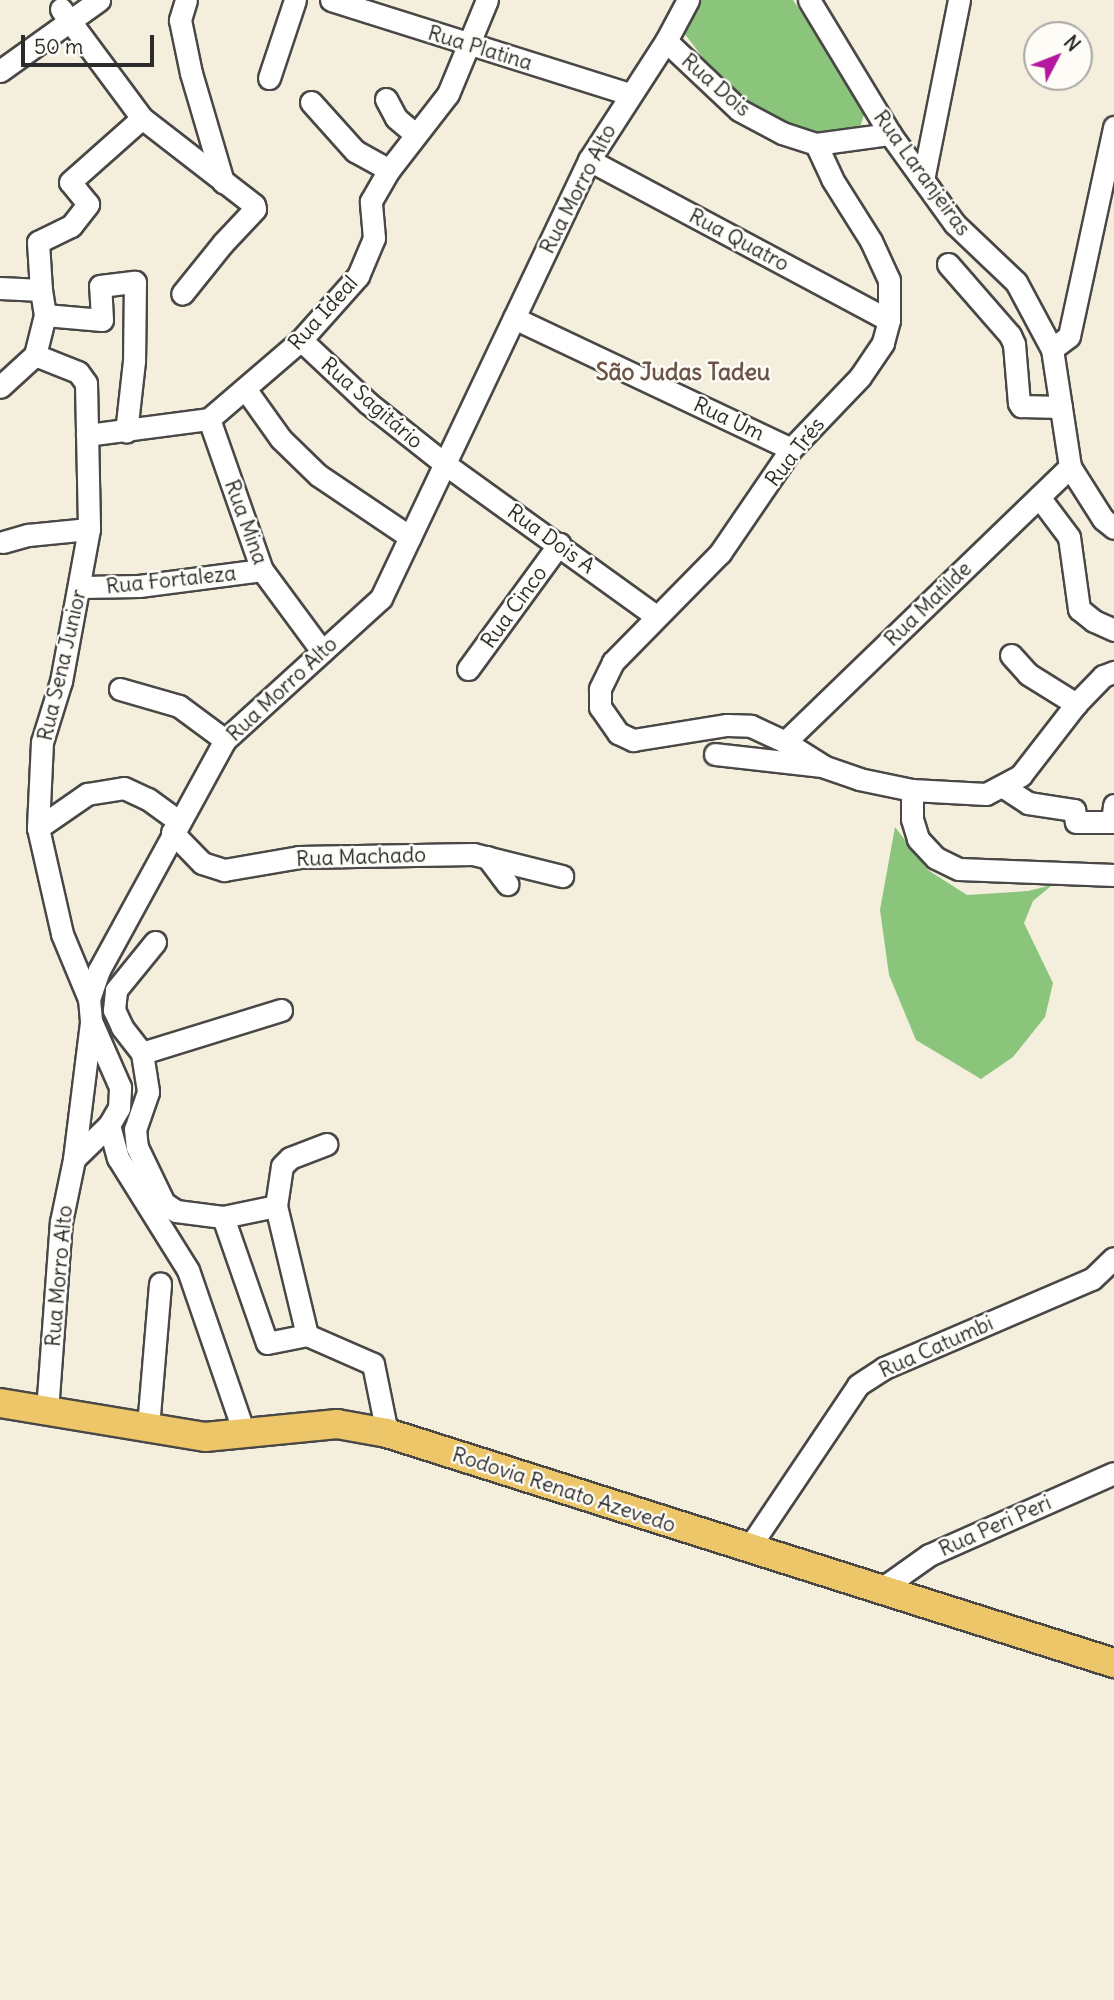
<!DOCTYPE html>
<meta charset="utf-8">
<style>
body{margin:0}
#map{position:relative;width:1114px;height:2000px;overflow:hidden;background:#f4efdd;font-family:Delius,sans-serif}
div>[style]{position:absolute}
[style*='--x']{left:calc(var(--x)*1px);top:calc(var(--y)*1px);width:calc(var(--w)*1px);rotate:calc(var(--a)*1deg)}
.green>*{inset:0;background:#8ac57b}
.roads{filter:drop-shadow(2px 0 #494846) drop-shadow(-2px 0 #494846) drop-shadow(0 2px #494846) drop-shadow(0 -2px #494846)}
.minor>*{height:21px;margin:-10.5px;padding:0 10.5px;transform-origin:10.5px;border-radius:10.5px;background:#fff}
.major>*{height:28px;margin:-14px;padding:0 14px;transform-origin:14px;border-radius:14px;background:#ecc669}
span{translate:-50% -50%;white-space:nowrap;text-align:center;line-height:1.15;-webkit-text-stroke:5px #fdfcf7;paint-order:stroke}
.street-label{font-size:21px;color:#2b2b2b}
.neighbourhood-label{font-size:23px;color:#6c5448;font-weight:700}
.north{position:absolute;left:1023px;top:21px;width:70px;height:70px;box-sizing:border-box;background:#fdfcf7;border:2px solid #a9a8a5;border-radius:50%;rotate:48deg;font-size:19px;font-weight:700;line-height:28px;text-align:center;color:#2b2b2b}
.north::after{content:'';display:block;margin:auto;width:24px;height:32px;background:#b5179e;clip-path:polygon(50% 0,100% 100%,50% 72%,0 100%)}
.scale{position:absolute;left:21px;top:35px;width:133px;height:32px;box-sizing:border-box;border:4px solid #2b2b2b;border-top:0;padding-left:9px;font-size:21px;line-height:24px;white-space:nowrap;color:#2b2b2b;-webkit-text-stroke:5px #fdfcf7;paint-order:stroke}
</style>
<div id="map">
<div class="green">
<i style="clip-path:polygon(695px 0,793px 0,866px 109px,860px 127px,823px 134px,782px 129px,739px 105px,681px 29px)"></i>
<i style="clip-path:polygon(895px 827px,928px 870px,967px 895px,1028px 891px,1052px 885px,1033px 901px,1024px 923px,1053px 983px,1045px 1017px,1013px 1057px,981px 1079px,916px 1040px,889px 975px,880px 910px)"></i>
</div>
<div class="roads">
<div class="minor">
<i style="--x:186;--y:0;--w:21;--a:107"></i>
<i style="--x:180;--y:20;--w:54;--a:78.3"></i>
<i style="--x:191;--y:73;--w:114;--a:73.6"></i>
<i style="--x:331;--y:0;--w:312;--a:17.5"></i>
<i style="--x:809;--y:0;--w:157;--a:58.8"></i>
<i style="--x:890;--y:134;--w:111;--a:54.2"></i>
<i style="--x:955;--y:224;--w:84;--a:43.6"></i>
<i style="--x:1016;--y:282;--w:76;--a:61.8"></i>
<i style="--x:1052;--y:349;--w:119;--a:81.3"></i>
<i style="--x:1070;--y:467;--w:62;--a:57.6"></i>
<i style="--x:1103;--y:519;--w:14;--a:39"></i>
<i style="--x:61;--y:9;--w:136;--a:53.4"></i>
<i style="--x:142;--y:118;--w:142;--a:37.8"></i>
<i style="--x:254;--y:205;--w:4;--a:76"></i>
<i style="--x:255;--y:209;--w:47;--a:133.3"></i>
<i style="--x:223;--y:243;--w:65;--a:128.8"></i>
<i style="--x:666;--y:41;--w:100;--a:43.4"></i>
<i style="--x:739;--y:110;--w:49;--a:28.1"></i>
<i style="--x:782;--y:133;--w:36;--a:18"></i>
<i style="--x:816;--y:144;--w:75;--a:-7.7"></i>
<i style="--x:0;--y:71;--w:122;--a:-35.6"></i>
<i style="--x:269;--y:78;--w:82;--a:-71.6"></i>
<i style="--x:386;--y:99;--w:21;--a:62"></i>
<i style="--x:396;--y:118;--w:26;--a:40"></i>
<i style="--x:311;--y:102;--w:66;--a:48.1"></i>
<i style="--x:355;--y:151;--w:39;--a:29"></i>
<i style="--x:816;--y:144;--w:38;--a:65"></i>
<i style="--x:832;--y:179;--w:73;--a:57.8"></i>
<i style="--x:871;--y:241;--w:43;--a:65.2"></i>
<i style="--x:889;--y:280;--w:40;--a:90"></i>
<i style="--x:889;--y:320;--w:24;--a:105"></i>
<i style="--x:883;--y:343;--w:41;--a:124.1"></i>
<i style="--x:860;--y:377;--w:100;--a:133.8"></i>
<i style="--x:791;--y:449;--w:126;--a:124.3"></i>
<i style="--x:720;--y:553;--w:153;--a:134.5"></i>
<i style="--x:613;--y:662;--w:30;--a:116"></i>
<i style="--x:600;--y:689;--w:18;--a:90"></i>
<i style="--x:600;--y:707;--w:32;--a:55"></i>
<i style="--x:618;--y:733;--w:17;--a:25"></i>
<i style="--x:633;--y:740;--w:95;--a:-9.1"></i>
<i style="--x:727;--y:725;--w:24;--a:2"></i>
<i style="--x:751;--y:726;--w:38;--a:25"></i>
<i style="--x:785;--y:742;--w:47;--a:32"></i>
<i style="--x:825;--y:767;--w:36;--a:19"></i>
<i style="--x:859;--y:779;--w:54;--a:11.7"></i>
<i style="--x:912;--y:790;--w:74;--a:3.1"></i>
<i style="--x:986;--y:794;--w:40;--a:-28"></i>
<i style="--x:1021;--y:775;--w:90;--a:-52.2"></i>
<i style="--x:1076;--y:704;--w:39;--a:-46"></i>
<i style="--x:1103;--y:676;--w:12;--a:-20"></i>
<i style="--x:589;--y:160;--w:340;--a:28.1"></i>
<i style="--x:923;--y:180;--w:184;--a:-78.7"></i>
<i style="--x:948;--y:264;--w:94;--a:48.9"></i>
<i style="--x:1010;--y:335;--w:10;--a:66"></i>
<i style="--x:1014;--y:344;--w:59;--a:85.2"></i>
<i style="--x:1019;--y:403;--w:4;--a:56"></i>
<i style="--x:1021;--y:406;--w:40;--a:1.4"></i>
<i style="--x:0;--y:288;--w:41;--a:2.8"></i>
<i style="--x:41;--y:290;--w:25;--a:81"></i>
<i style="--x:45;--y:315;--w:41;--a:104"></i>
<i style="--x:35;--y:355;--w:47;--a:137.6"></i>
<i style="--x:41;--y:290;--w:48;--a:-93.6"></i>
<i style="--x:38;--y:242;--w:37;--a:-26"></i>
<i style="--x:71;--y:226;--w:28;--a:-52"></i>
<i style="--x:88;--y:204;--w:28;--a:-129"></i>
<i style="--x:70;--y:182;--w:96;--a:-41.6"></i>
<i style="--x:45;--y:315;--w:57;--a:5"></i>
<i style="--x:102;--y:320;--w:34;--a:-93"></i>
<i style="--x:100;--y:286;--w:35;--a:-7"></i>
<i style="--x:135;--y:282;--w:79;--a:90.7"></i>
<i style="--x:134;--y:361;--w:71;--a:96.4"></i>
<i style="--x:514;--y:318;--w:306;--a:25.3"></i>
<i style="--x:301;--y:340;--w:92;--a:43.2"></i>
<i style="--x:368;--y:403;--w:98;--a:38.4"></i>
<i style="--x:445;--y:464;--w:260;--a:35.8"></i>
<i style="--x:1052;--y:349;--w:21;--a:-37"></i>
<i style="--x:1069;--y:336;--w:214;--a:-77.8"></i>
<i style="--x:35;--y:355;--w:46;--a:21.6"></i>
<i style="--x:78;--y:372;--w:14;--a:54"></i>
<i style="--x:86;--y:383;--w:146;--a:88.8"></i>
<i style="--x:89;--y:529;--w:155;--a:100.4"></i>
<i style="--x:61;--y:681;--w:64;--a:107.3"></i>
<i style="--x:42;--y:742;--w:86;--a:92.7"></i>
<i style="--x:38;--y:828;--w:109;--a:77.2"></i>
<i style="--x:62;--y:934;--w:70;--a:67.4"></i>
<i style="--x:246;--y:390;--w:60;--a:54.5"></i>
<i style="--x:281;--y:439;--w:52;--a:44.2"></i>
<i style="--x:318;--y:475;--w:111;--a:34"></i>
<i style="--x:209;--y:419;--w:160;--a:70.7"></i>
<i style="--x:262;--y:570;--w:101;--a:53.5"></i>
<i style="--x:87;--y:435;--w:123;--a:-7.5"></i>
<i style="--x:209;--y:419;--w:121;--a:-40.7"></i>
<i style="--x:301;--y:340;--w:86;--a:-48.3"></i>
<i style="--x:358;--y:276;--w:41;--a:-67.2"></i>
<i style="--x:374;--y:238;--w:37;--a:-95"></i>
<i style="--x:371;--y:201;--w:36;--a:-60"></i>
<i style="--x:389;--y:170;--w:96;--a:-52.2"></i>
<i style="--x:448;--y:94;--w:102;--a:-67.5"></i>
<i style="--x:1039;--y:497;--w:50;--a:53.1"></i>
<i style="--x:1069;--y:537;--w:73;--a:82.1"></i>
<i style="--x:1079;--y:609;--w:19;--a:39"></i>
<i style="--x:1094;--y:621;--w:22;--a:24"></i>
<i style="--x:3;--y:542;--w:26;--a:-16"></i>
<i style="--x:28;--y:535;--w:61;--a:-5.6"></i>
<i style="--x:80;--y:587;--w:59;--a:-1"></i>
<i style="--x:139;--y:586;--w:124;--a:-7.4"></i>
<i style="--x:1011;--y:655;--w:25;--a:48"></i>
<i style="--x:1028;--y:674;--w:57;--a:32"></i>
<i style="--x:468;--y:669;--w:155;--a:-53.9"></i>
<i style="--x:120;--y:689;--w:61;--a:16.1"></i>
<i style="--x:179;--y:706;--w:57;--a:36.5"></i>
<i style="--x:785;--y:742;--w:396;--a:-44"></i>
<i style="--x:715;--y:754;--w:106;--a:6.5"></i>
<i style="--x:1002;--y:786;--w:31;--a:33"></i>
<i style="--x:1028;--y:803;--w:47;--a:8.7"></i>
<i style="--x:1074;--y:810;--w:12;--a:81"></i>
<i style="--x:1076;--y:822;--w:36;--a:0"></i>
<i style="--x:1112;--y:822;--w:17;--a:-83"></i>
<i style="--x:912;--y:790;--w:29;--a:90"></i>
<i style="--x:912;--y:819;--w:21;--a:73"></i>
<i style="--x:918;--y:839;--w:26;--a:47"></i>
<i style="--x:936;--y:858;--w:25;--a:26"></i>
<i style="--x:959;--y:869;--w:155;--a:2.2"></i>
<i style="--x:38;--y:828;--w:60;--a:-34.8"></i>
<i style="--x:87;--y:794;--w:37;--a:-9"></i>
<i style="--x:124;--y:788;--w:26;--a:25"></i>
<i style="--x:148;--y:799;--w:37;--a:36"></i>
<i style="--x:172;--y:832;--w:43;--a:45.9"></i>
<i style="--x:202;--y:863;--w:23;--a:18"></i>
<i style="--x:224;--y:870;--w:76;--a:-9.8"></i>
<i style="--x:299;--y:857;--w:174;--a:-1"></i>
<i style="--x:473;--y:854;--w:92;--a:13.9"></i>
<i style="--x:487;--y:857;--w:34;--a:53"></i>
<i style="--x:281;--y:1010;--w:145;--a:162.8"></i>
<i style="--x:142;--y:1053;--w:39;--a:81"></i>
<i style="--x:148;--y:1092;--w:39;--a:109"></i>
<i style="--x:135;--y:1129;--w:18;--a:84"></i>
<i style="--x:137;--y:1147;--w:62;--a:64.3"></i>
<i style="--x:164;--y:1203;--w:14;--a:34"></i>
<i style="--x:176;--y:1211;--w:47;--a:7.3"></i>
<i style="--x:223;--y:1217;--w:133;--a:70.8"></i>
<i style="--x:267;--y:1343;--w:41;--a:-11.3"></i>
<i style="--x:307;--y:1335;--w:72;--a:23.7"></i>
<i style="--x:373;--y:1364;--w:70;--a:78.5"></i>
<i style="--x:142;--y:1053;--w:33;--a:-128"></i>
<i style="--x:122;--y:1027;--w:19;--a:-115"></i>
<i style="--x:114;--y:1010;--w:20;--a:-84"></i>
<i style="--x:116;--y:990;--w:62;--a:-50.9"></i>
<i style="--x:109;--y:1125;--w:34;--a:75"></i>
<i style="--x:118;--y:1158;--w:132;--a:58"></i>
<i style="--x:188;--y:1270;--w:172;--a:71"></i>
<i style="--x:74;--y:1159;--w:137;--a:-82.9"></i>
<i style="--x:223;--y:1217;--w:54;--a:-11.7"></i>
<i style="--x:307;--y:1335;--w:133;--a:-103.5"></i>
<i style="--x:276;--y:1206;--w:40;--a:-81.5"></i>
<i style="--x:282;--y:1166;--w:11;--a:-45"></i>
<i style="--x:290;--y:1158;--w:39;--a:-21"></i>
<i style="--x:47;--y:1411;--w:190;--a:-85.8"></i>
<i style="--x:61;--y:1222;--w:64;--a:-78.3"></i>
<i style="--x:74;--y:1159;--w:49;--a:-44.2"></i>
<i style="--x:109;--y:1125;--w:20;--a:-60"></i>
<i style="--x:119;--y:1108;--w:21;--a:-87"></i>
<i style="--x:120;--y:1087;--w:72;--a:-113.7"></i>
<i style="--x:91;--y:1021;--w:22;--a:-95"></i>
<i style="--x:89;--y:999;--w:31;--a:-71"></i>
<i style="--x:99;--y:970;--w:262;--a:-61.3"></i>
<i style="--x:225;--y:740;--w:211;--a:-42.3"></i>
<i style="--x:381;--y:598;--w:485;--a:-64.6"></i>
<i style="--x:589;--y:160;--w:142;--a:-57.1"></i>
<i style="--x:666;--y:41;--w:47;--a:-61.8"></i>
<i style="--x:148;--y:1427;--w:144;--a:-85.2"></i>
<i style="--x:748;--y:1549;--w:197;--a:-56.1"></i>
<i style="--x:858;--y:1385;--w:31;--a:-33"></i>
<i style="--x:884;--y:1368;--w:226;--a:-23.2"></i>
<i style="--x:1092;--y:1279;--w:30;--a:-44"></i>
<i style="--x:881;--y:1589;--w:59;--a:-35.3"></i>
<i style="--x:929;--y:1555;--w:202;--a:-23.9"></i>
</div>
<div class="major">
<i style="--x:0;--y:1403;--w:208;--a:9.4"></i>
<i style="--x:205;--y:1437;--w:133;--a:-5.6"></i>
<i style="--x:337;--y:1424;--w:51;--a:10.2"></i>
<i style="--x:387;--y:1433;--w:763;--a:17.56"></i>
</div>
</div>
<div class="street-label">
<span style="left:480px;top:48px;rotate:17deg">Rua Platina</span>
<span style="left:716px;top:85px;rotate:41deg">Rua Dois</span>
<span style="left:922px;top:173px;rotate:54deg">Rua Laranjeiras</span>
<span style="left:578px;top:189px;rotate:-63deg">Rua Morro Alto</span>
<span style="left:739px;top:240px;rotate:28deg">Rua Quatro</span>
<span style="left:323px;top:313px;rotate:-48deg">Rua Ideal</span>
<span style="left:372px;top:403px;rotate:41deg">Rua Sagitário</span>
<span style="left:729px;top:419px;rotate:25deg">Rua Um</span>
<span style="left:795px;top:452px;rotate:-52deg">Rua Trés</span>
<span style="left:246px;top:522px;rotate:70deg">Rua Mina</span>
<span style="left:551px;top:539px;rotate:36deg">Rua Dois A</span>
<span style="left:171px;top:580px;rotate:-6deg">Rua Fortaleza</span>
<span style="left:928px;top:604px;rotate:-44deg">Rua Matilde</span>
<span style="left:514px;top:607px;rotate:-54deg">Rua Cinco</span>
<span style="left:62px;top:665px;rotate:-77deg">Rua Sena Junior</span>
<span style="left:282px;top:689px;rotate:-43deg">Rua Morro Alto</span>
<span style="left:361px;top:857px;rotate:-2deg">Rua Machado</span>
<span style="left:59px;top:1276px;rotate:-85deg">Rua Morro Alto</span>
<span style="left:936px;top:1347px;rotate:-24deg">Rua Catumbi</span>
<span style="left:564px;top:1490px;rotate:18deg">Rodovia Renato Azevedo</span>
<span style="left:995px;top:1526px;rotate:-24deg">Rua Peri Peri</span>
</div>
<div class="neighbourhood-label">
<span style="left:683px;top:372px">São Judas Tadeu</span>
</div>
<div class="north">N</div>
<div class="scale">50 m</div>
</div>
